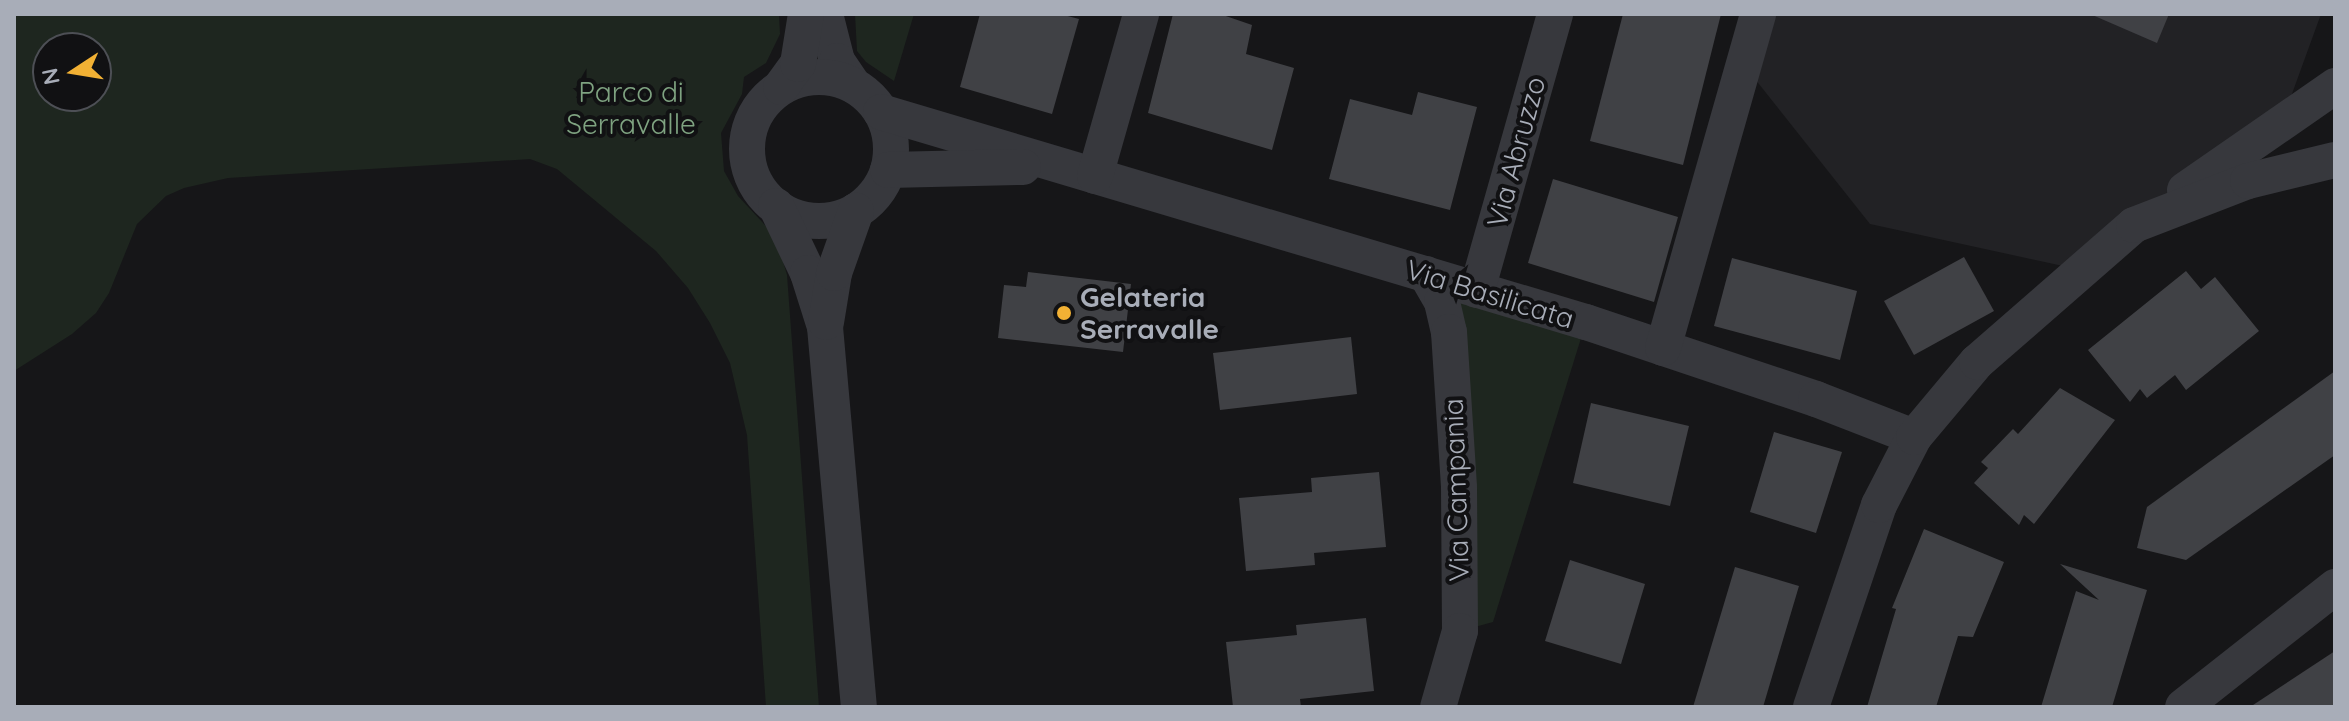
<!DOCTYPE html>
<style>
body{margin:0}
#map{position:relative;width:2349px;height:721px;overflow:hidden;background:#161618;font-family:Quicksand,sans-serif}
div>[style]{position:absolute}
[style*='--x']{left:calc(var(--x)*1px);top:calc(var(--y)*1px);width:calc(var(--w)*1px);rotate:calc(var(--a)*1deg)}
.built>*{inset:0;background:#222225}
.green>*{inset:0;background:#1e261f}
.building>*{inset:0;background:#404145}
.minor>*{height:36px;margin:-18px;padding:0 18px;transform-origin:18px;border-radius:18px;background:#37383d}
.minor>.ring{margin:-18px;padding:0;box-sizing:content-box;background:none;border:36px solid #37383d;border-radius:50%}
.dots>*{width:22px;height:22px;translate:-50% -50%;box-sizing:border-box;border:4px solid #111113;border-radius:50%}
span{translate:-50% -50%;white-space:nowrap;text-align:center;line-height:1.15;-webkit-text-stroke:8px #111113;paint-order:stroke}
.park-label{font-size:28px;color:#7fa381}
.street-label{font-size:28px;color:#a8adb8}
.poi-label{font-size:28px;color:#a8adb8;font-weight:700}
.left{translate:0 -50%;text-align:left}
.frame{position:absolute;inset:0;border:16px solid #a8adb8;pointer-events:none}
.north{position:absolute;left:32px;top:32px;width:80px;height:80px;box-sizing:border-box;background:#111113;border:2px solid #4d4f55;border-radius:50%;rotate:258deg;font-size:22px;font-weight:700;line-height:32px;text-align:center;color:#a8adb8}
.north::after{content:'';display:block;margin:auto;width:28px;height:36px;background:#f2b134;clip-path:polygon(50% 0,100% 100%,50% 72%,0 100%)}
</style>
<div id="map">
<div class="built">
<i style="clip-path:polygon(1776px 14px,2321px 14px,2281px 124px,2086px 271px,1870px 224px,1755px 79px)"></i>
</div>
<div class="green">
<i style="clip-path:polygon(evenodd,14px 14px,779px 14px,780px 34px,766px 63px,744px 77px,742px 94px,721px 133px,724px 171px,738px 196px,776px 237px,787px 275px,819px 707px,766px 707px,747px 435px,730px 363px,710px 323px,688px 288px,656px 251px,557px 169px,530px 159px,228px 178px,184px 188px,166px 196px,137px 224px,109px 293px,96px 313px,72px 334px,14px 371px,14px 14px,48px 48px,96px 48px,96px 96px,48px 96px,48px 48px)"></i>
<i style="clip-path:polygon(855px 14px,914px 14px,894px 81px,866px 62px,857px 51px)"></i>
<i style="clip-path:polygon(1426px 274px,1586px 322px,1493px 622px,1460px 631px)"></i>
</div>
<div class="building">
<i style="clip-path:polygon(980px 14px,1060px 14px,1079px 19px,1052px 114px,960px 87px)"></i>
<i style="clip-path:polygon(1173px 14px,1220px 14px,1252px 25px,1246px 54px,1294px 68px,1272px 150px,1148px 113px)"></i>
<i style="clip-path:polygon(1623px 14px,1721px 14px,1683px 165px,1590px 141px)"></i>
<i style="clip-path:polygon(2090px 14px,2169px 14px,2157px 43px)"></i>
<i style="clip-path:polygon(1418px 92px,1477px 107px,1450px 210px,1329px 179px,1350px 99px,1412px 115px)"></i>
<i style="clip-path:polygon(1553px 179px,1678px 217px,1654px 302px,1528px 263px)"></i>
<i style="clip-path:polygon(1964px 257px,1994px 311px,1914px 355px,1884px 301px)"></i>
<i style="clip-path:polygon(1732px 258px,1857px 291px,1840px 360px,1714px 326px)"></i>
<i style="clip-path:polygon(2186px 271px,2201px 289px,2215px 277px,2259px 331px,2186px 390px,2175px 375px,2147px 398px,2140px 389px,2130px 402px,2088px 350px)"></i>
<i style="clip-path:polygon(1028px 272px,1131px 284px,1123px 352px,998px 338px,1004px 285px,1026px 287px)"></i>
<i style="clip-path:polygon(1351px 337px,1357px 394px,1220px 410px,1213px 353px)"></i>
<i style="clip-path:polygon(2335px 371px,2335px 455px,2186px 560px,2137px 548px,2147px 507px)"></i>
<i style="clip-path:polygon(2060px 388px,2115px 420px,2034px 524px,2024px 515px,2019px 525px,1974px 483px,1988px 468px,1981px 462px,2013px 429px,2018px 434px)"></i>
<i style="clip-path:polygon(1591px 403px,1689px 426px,1670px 506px,1573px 483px)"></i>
<i style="clip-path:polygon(1774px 432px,1842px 452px,1816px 533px,1750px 512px)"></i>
<i style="clip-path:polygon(1379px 472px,1386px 547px,1314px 553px,1315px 565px,1246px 571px,1239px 498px,1312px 492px,1311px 478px)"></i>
<i style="clip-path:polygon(1924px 529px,2004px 562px,1973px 637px,1958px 636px,1936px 707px,1867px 707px,1896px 609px,1892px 608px)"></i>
<i style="clip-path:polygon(1570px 560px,1645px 584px,1621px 664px,1545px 641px)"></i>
<i style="clip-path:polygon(2060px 564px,2147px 590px,2112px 707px,2041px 707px,2076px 591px,2099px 600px)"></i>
<i style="clip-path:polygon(1735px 567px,1799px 586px,1763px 707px,1693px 707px)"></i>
<i style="clip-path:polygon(1366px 618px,1374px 691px,1300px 699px,1301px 707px,1233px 707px,1226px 642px,1297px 635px,1296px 625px)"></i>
<i style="clip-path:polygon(2335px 651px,2335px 707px,2250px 707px)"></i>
</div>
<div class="minor">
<i style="--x:825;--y:14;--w:49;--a:75.7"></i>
<i style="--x:837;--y:61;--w:29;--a:56"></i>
<i class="ring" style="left:747px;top:77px;width:108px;height:108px"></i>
<i style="--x:781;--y:87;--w:29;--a:-54"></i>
<i style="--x:798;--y:64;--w:51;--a:-80.9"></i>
<i style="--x:881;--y:112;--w:736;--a:16.59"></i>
<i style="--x:1586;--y:322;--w:243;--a:18.5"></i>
<i style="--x:1816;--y:399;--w:105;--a:21.2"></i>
<i style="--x:888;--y:170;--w:135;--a:-1.3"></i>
<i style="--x:1095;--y:176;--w:168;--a:-74.1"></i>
<i style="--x:2185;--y:190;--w:183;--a:-34.7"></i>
<i style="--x:776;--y:206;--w:74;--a:64.5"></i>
<i style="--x:808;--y:273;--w:57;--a:72.5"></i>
<i style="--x:825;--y:327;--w:382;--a:84.9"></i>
<i style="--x:1426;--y:274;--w:32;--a:60"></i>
<i style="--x:1442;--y:302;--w:31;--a:77"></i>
<i style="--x:1449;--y:332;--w:156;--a:86.3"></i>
<i style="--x:1459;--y:488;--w:143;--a:89.6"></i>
<i style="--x:1460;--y:631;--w:79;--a:106.1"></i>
<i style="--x:1477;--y:290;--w:287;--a:-74.2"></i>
<i style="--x:826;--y:322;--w:50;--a:-80.7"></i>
<i style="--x:834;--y:273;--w:66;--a:-70.5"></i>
<i style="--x:1663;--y:348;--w:347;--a:-74.1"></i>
<i style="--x:1811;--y:707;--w:213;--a:-71.4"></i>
<i style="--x:1879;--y:505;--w:76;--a:-62.8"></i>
<i style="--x:1914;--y:437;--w:98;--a:-50"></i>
<i style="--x:1977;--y:362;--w:208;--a:-41.1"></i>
<i style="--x:2134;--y:225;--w:122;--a:-21.1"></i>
<i style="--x:2248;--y:181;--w:89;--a:-13.6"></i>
<i style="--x:2183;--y:707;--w:194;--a:-38.3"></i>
</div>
<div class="dots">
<i style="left:1064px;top:313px;background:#f2b134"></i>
</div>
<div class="park-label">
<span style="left:631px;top:108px">Parco di<br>Serravalle</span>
</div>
<div class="street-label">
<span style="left:1516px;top:152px;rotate:-75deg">Via Abruzzo</span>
<span style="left:1490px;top:294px;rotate:17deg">Via Basilicata</span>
<span style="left:1456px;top:490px;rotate:-92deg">Via Campania</span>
</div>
<div class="poi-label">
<span class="left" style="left:1080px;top:313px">Gelateria<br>Serravalle</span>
</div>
<div class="frame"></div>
<div class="north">N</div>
</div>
